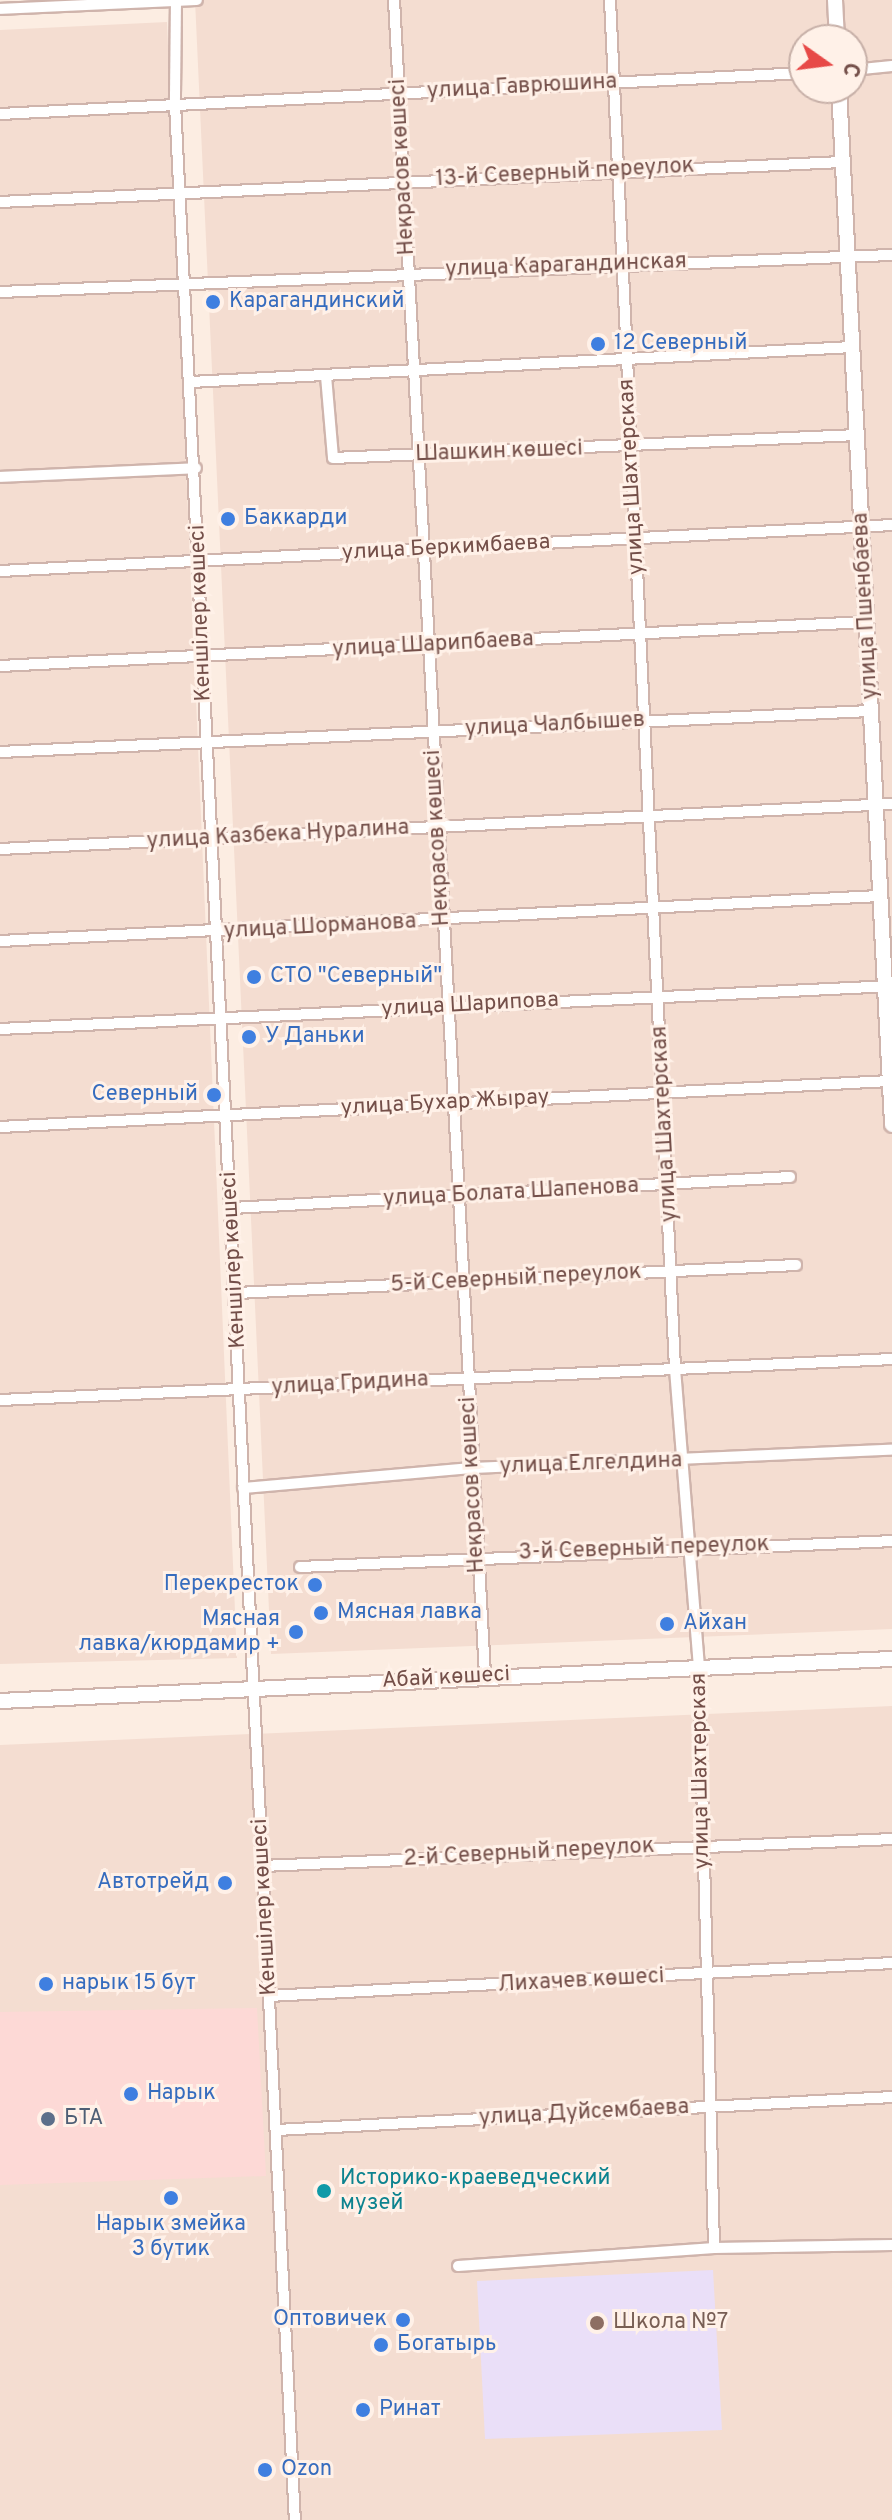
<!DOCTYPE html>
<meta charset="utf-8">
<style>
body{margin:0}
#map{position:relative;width:892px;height:2520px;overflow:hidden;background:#fcede2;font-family:Overpass,sans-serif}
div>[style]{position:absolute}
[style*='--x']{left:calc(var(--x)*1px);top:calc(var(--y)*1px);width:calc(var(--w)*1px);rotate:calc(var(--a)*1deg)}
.residential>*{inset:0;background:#f4ddd1}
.commercial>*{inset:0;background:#fdd9d6}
.education>*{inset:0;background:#eadff8}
.roads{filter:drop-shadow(2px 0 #cfb4ac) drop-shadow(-2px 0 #cfb4ac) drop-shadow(0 2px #cfb4ac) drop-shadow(0 -2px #cfb4ac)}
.street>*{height:10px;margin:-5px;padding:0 5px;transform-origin:5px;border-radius:5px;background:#fff}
.secondary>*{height:14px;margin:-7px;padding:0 7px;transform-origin:7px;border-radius:7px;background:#fff}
.dots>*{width:22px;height:22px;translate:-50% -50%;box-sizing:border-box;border:4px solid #fff1e8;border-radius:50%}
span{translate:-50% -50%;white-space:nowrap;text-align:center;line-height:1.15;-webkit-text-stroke:6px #fff1e8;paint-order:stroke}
.street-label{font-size:22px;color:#744f49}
.shop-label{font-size:22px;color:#366cbe}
.left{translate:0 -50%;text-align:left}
.right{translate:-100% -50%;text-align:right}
.service-label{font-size:22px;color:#4e5e75}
.culture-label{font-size:22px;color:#0d838f}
.education-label{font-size:22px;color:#785e54}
.north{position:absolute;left:788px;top:24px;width:80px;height:80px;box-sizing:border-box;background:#fff1e8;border:2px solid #c7b0a8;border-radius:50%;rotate:104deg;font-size:22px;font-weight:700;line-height:32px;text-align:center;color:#744f49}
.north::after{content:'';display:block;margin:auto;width:28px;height:36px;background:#e74947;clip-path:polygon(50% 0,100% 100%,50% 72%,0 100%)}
</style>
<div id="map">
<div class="residential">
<i style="clip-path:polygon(evenodd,195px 0,892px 0,892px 1629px,271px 1654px,195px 0,804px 40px,852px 40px,852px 88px,804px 88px,804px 40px)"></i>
<i style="clip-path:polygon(167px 22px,237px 1658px,0 1664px,0 30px)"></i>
<i style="clip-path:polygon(892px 1706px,892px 2520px,0 2520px,0 1745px)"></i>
</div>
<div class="commercial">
<i style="clip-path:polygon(257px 2008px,266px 2176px,0 2185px,0 2012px)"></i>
</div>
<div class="education">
<i style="clip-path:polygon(713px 2270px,722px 2430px,485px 2439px,477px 2281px)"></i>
</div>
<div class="roads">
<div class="street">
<i style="--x:176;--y:0;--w:104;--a:90.6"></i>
<i style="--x:175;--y:104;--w:2419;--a:87.16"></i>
<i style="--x:394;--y:0;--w:1678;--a:86.89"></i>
<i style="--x:610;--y:0;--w:1371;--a:87.28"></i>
<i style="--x:675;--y:1369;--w:298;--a:85.4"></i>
<i style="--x:699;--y:1666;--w:582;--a:88.52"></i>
<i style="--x:0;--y:9;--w:197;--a:-2.6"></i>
<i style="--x:852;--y:70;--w:40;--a:-5.7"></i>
<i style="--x:0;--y:114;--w:805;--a:-2.92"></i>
<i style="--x:0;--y:202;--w:844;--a:-2.72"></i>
<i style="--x:0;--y:292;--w:893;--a:-2.38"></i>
<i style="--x:326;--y:376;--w:82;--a:85.1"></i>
<i style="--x:333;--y:458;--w:525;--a:-2.51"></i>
<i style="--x:191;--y:382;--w:663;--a:-3.03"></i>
<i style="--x:0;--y:477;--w:196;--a:-2.6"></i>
<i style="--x:0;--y:571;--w:893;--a:-2.95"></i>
<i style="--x:0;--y:666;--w:868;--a:-2.91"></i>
<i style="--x:0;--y:752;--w:872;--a:-2.7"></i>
<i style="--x:0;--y:849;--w:893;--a:-2.89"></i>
<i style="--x:0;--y:941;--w:881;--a:-2.93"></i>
<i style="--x:0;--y:1029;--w:893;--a:-2.76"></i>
<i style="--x:0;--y:1127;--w:891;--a:-2.96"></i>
<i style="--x:232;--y:1208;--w:559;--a:-3.18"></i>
<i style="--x:237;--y:1293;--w:560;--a:-2.87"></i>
<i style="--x:0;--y:1400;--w:893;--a:-2.63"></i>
<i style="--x:243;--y:1488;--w:230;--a:-5"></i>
<i style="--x:472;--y:1468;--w:420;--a:-2.5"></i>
<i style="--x:300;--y:1567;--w:593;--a:-2.51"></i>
<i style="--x:262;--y:1866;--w:631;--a:-2.45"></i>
<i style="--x:269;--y:1996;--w:624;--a:-3.03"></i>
<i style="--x:277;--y:2130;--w:616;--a:-3.07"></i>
<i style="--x:458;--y:2266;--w:257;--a:-4"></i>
<i style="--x:714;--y:2248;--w:178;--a:-1"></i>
</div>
<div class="secondary">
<i style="--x:835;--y:0;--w:40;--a:87.1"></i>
<i style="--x:839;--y:88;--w:1038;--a:87.07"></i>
<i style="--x:0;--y:1701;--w:893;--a:-2.7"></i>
</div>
</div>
<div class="dots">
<i style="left:213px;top:302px;background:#3f7fe0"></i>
<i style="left:598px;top:344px;background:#3f7fe0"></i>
<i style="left:228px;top:519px;background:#3f7fe0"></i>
<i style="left:254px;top:977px;background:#3f7fe0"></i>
<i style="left:249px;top:1037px;background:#3f7fe0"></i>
<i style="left:214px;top:1095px;background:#3f7fe0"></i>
<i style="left:315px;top:1585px;background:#3f7fe0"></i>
<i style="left:321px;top:1613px;background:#3f7fe0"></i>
<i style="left:667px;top:1624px;background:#3f7fe0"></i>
<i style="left:296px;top:1632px;background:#3f7fe0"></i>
<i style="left:225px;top:1883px;background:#3f7fe0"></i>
<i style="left:46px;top:1984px;background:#3f7fe0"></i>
<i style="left:131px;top:2094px;background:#3f7fe0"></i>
<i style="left:48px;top:2119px;background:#5c6f8a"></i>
<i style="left:324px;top:2191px;background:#0f9aa8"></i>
<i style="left:171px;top:2198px;background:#3f7fe0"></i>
<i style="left:403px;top:2320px;background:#3f7fe0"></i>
<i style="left:597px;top:2323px;background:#8d6e63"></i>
<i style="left:381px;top:2345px;background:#3f7fe0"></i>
<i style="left:363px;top:2410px;background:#3f7fe0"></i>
<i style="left:265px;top:2470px;background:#3f7fe0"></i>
</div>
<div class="street-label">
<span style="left:522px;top:87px;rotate:-3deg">улица Гаврюшина</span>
<span style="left:403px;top:167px;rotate:-93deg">Некрасов көшесі</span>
<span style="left:565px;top:173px;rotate:-3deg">13-й Северный переулок</span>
<span style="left:566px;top:266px;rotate:-2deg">улица Карагандинская</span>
<span style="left:499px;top:452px;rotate:-2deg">Шашкин көшесі</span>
<span style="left:632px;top:477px;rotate:-93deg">улица Шахтерская</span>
<span style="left:446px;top:548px;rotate:-3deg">улица Беркимбаева</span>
<span style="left:866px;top:606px;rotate:-93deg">улица Пшенбаева</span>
<span style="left:201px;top:613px;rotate:-92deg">Кеншілер көшесі</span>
<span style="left:433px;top:645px;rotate:-3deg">улица Шарипбаева</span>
<span style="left:555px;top:725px;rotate:-3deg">улица Чалбышев</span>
<span style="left:278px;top:835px;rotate:-3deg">улица Казбека Нуралина</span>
<span style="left:438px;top:838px;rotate:-93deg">Некрасов көшесі</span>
<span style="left:320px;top:927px;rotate:-3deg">улица Шорманова</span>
<span style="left:470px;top:1005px;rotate:-3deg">улица Шарипова</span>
<span style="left:445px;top:1103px;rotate:-3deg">улица Бухар Жырау</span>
<span style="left:665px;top:1124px;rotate:-93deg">улица Шахтерская</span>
<span style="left:511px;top:1193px;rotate:-3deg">улица Болата Шапенова</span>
<span style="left:234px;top:1260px;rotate:-93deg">Кеншілер көшесі</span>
<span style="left:516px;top:1279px;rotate:-3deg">5-й Северный переулок</span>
<span style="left:350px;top:1384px;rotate:-3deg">улица Гридина</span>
<span style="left:591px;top:1464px;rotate:-2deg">улица Елгелдина</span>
<span style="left:473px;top:1485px;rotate:-93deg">Некрасов көшесі</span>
<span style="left:644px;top:1549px;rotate:-2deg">3-й Северный переулок</span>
<span style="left:446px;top:1678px;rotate:-3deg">Абай көшесі</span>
<span style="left:701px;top:1771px;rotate:-91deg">улица Шахтерская</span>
<span style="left:529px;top:1853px;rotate:-3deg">2-й Северный переулок</span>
<span style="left:265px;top:1907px;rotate:-93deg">Кеншілер көшесі</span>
<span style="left:581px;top:1981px;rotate:-3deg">Лихачев көшесі</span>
<span style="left:584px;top:2113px;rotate:-3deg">улица Дуйсембаева</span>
</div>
<div class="shop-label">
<span class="left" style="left:229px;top:302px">Карагандинский</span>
<span class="left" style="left:614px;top:344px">12 Северный</span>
<span class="left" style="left:244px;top:519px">Баккарди</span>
<span class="left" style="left:270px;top:977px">СТО "Северный"</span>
<span class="left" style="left:265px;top:1037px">У Даньки</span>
<span class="right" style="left:198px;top:1095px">Северный</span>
<span class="right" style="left:299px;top:1585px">Перекресток</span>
<span class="left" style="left:337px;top:1613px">Мясная лавка</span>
<span class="right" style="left:280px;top:1632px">Мясная<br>лавка/кюрдамир +</span>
<span class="left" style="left:683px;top:1624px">Айхан</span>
<span class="right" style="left:209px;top:1883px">Автотрейд</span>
<span class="left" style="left:62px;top:1984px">нарык 15 бут</span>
<span class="left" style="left:147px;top:2094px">Нарык</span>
<span style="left:171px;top:2237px">Нарык змейка<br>3 бутик</span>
<span class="right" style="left:387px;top:2320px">Оптовичек</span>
<span class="left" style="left:397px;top:2345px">Богатырь</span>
<span class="left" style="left:379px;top:2410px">Ринат</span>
<span class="left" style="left:281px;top:2470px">Ozon</span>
</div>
<div class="service-label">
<span class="left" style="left:64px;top:2119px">БТА</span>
</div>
<div class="culture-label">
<span class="left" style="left:340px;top:2191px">Историко-краеведческий<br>музей</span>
</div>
<div class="education-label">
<span class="left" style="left:613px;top:2323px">Школа №7</span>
</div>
<div class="north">С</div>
</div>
